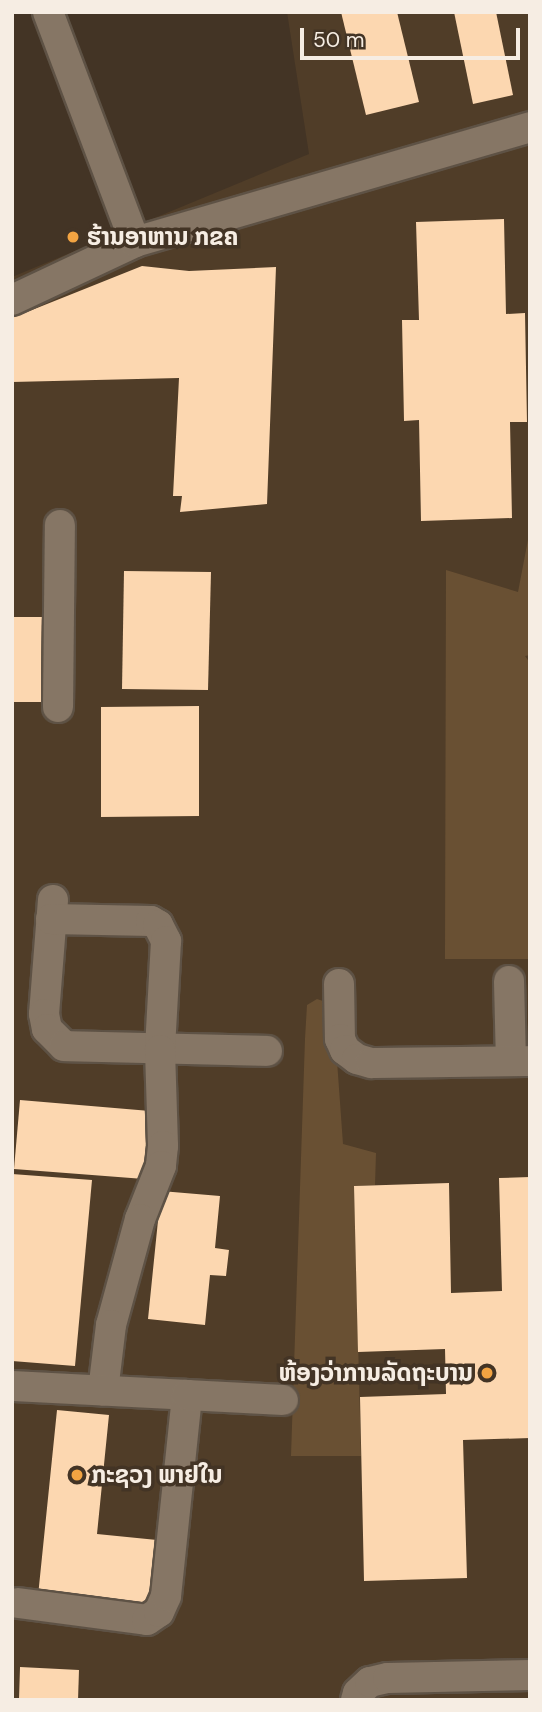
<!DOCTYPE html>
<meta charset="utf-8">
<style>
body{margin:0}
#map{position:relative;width:542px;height:1712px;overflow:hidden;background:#433425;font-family:"DM Sans","Noto Sans Lao",sans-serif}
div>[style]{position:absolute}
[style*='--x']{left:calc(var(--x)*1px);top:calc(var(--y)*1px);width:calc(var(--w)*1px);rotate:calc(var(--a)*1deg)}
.built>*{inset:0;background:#503d28}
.green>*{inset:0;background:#695033}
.building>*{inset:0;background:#fcd7b0}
.roads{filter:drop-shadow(2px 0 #5e5245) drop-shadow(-2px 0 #5e5245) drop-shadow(0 2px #5e5245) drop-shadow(0 -2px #5e5245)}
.minor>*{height:30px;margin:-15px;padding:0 15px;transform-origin:15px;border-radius:15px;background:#867665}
.dots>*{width:19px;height:19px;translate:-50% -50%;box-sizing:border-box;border:4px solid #433425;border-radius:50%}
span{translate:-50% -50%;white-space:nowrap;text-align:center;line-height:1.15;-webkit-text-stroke:7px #433425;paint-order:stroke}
.poi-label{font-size:24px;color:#f6ede3;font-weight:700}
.left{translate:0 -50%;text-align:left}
.right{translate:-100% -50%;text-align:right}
.frame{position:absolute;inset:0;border:14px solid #f6ede3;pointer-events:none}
.scale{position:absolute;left:300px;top:28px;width:220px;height:32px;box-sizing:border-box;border:4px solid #f6ede3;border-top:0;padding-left:9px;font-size:21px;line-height:24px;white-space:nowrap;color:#f6ede3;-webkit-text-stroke:5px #433425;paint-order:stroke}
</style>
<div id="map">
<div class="built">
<i style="clip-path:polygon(287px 12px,530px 12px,530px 1700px,12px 1700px,12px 277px,309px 154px)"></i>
</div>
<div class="green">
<i style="clip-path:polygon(530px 529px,530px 655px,525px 656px,530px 663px,530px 959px,445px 959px,446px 570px,518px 592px)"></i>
<i style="clip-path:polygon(317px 999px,326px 1002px,334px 1019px,343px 1144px,376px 1153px,375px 1185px,354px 1186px,361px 1456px,291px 1456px,305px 1039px,307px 1005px)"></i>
</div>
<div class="building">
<i style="clip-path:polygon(341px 12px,397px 12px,419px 102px,366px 115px)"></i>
<i style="clip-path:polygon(454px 12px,496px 12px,513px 95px,473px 104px)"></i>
<i style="clip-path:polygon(504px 219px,506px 314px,525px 313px,527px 422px,510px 422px,512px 518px,421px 521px,419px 420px,404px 421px,402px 320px,419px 320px,416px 222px)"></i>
<i style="clip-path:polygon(142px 266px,189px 271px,276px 267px,267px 504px,180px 512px,182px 496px,173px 496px,179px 378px,12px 382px,12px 318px)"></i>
<i style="clip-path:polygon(124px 571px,211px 572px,208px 690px,122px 689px)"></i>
<i style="clip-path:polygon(12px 617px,42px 617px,41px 702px,12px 702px)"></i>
<i style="clip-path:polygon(199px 706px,199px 816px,101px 817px,101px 707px)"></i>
<i style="clip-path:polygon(20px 1100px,150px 1111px,144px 1179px,14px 1169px)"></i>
<i style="clip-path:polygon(12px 1174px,92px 1180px,75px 1366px,12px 1361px)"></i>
<i style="clip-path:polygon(530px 1177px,530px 1438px,463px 1440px,467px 1578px,364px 1581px,360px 1397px,446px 1394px,445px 1349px,358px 1352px,354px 1186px,449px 1183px,451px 1293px,502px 1291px,499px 1178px)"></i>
<i style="clip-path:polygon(161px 1191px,220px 1196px,215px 1248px,229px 1250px,226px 1276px,210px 1275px,205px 1325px,148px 1319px)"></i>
<i style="clip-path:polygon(57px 1410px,109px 1415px,97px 1534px,157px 1540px,151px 1607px,38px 1596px)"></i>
<i style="clip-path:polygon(20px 1667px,79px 1670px,78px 1700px,19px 1700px)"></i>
</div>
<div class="roads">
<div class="minor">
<i style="--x:48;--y:12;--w:246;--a:69.3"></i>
<i style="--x:12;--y:300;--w:136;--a:-25.2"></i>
<i style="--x:135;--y:242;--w:411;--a:-16.2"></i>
<i style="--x:58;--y:707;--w:182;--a:-89.4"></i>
<i style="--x:53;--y:900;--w:114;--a:94.5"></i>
<i style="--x:44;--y:1014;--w:15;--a:79"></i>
<i style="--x:47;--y:1029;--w:24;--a:45"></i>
<i style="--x:64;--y:1046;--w:203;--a:1.4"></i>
<i style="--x:51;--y:919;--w:100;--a:1.1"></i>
<i style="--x:151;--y:921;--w:8;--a:30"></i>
<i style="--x:158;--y:925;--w:18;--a:63"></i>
<i style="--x:166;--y:941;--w:109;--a:93.2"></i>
<i style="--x:160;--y:1050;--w:96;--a:88.2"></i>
<i style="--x:163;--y:1146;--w:20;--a:96"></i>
<i style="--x:161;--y:1166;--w:57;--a:111.6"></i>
<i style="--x:140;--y:1219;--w:110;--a:105.3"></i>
<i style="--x:111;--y:1325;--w:66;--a:96.9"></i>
<i style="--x:509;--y:981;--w:80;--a:88.6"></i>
<i style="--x:339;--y:984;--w:55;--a:89"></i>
<i style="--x:340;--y:1039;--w:12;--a:66"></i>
<i style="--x:345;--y:1050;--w:15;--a:37"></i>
<i style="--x:357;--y:1059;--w:15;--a:16"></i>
<i style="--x:371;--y:1063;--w:159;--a:-0.7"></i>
<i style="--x:12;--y:1386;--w:175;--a:2.9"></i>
<i style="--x:18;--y:1603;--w:130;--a:7.5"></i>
<i style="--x:147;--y:1620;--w:14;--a:-34"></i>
<i style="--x:159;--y:1612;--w:17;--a:-66"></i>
<i style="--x:166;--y:1596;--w:202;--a:-84"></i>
<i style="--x:187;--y:1395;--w:96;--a:3"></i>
<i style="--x:356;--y:1700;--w:7;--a:-74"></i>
<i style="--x:358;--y:1693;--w:16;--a:-43"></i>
<i style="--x:370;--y:1682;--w:18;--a:-13"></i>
<i style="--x:388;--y:1678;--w:142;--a:-1.2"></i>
</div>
</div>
<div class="dots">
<i style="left:73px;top:237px;background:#f3a442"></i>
<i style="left:487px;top:1373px;background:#f3a442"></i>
<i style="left:77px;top:1475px;background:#f3a442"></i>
</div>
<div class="poi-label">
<span class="left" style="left:87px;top:237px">ຮ້ານອາຫານ ກຂຄ</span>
<span class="right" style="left:473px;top:1373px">ຫ້ອງວ່າການລັດຖະບານ</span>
<span class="left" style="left:91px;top:1475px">ກະຊວງ ພາຢໃນ</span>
</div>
<div class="frame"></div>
<div class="scale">50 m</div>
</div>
